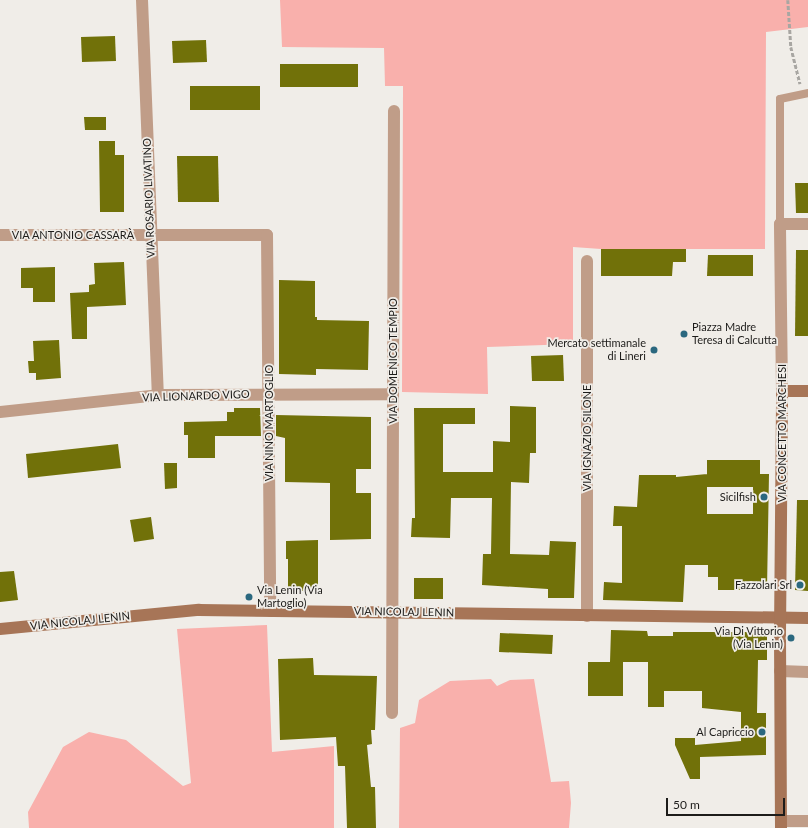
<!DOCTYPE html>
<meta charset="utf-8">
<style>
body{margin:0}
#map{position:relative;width:808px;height:828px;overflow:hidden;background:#f0ede8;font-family:Lato,sans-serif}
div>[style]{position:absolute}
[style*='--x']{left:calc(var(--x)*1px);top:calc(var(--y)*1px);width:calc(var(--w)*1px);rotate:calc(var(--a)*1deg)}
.green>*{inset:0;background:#f9b0ac}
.building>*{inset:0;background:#717109}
.path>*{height:2.5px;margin-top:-1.25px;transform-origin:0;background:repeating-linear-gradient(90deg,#a8a6a2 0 4px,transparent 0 6px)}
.lane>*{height:8px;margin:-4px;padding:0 4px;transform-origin:4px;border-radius:4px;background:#c09d88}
.street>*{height:12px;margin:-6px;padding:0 6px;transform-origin:6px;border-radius:6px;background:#c09d88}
.secondary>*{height:12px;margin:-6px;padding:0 6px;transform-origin:6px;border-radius:6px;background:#a77557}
.dots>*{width:11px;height:11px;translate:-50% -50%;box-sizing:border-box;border:2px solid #f0ede8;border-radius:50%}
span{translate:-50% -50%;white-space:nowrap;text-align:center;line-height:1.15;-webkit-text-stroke:3.5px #f0ede8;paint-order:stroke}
.street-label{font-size:11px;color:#1d1c1a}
.poi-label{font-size:11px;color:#1d1c1a}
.left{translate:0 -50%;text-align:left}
.right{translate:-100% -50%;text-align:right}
.scale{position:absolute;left:666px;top:798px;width:119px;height:18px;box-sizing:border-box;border:2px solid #1d1c1a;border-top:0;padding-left:5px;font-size:12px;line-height:14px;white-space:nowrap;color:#1d1c1a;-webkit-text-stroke:3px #f0ede8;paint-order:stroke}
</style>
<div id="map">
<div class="green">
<i style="clip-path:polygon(280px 0,808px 0,808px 27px,766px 32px,765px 249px,601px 249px,573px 247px,573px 344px,487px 347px,488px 394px,402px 392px,403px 86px,385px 86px,384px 48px,282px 47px)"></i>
<i style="clip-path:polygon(267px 625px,272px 752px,334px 746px,334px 828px,29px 828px,28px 812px,63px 747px,89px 732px,126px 740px,183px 786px,191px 783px,177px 629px)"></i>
<i style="clip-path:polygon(491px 679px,497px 686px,510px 680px,534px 679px,551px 782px,569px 781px,571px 803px,569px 828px,399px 828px,400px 728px,415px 723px,419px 700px,450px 681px)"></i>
</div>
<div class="building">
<i style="clip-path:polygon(115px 36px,116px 61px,82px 62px,81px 37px)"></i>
<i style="clip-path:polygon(206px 40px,207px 62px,173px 63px,172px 41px)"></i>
<i style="clip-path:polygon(280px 64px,358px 64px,358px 87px,280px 87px)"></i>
<i style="clip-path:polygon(190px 86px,260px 86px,260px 110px,190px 110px)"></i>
<i style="clip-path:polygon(84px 117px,106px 117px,106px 130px,85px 130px)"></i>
<i style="clip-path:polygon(99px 141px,115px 141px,115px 155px,124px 155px,124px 212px,100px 212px)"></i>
<i style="clip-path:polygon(177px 156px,218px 156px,219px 202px,178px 202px)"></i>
<i style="clip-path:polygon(795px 183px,808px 183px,808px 213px,796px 213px)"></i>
<i style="clip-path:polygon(601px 249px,686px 249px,686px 262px,673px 262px,672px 276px,601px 276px)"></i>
<i style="clip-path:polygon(796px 250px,808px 250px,808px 336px,795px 336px)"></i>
<i style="clip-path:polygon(708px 255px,753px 255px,753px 276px,707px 276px)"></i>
<i style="clip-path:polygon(124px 262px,126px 305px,87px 307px,87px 339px,72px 339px,70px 293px,89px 292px,89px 285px,95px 284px,94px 263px)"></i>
<i style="clip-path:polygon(55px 267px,55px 302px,33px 302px,33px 288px,21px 288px,21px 268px)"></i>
<i style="clip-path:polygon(279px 280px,315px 281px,315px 317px,317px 317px,317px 320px,369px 321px,368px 370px,316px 369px,316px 375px,279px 374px)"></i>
<i style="clip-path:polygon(59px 340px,61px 378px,36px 380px,36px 373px,29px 373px,28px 361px,34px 361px,33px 341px)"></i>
<i style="clip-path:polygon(563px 355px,564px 381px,532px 381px,531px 356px)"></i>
<i style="clip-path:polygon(510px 406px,536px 407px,536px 453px,530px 453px,529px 483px,511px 482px,510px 554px,549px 555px,550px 541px,576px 542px,574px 598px,548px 598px,548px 589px,482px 585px,483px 554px,491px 554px,492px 498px,451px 498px,450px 538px,411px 537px,412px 518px,415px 518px,414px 408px,475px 408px,475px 424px,443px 424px,443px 472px,493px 472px,493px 441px,510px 442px)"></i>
<i style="clip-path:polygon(234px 408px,260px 408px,261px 436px,215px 436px,215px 458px,188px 458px,188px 435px,184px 435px,184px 422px,227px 421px,227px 412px,234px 412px)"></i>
<i style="clip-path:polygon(276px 415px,371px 417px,371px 469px,356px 469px,356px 493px,371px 493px,371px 539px,330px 540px,330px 483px,285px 482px,285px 438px,276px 436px)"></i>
<i style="clip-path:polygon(118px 444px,121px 468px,28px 478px,26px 454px)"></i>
<i style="clip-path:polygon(evenodd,707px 460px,760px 460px,760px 474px,769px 474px,767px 590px,718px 590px,718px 577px,708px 577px,708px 565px,685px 565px,683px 602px,603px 600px,604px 582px,622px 583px,622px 526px,613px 526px,614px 506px,637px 507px,639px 475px,676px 475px,676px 477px,707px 474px,707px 460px,707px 487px,753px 487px,753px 514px,707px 514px,707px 487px)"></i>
<i style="clip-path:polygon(164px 463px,177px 463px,177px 488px,165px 489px)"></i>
<i style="clip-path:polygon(797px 500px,808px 500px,808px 591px,795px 590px)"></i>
<i style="clip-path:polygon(151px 517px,154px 539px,134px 542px,130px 520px)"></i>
<i style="clip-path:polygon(318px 540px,318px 591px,288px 591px,288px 559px,286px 559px,286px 541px)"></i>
<i style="clip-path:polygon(14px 571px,18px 600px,0 602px,0 572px)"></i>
<i style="clip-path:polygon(414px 578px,443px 578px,443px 599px,414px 599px)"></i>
<i style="clip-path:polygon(611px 630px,647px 631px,648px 636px,673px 636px,673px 632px,767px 632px,767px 660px,758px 660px,757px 713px,766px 713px,766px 755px,700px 757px,700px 779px,690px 779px,675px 745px,675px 738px,695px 738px,695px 745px,741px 741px,741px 712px,702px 708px,702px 691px,664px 691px,664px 707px,648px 707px,648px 662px,623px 662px,623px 696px,588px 696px,588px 662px,610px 662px)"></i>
<i style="clip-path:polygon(500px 633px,553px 635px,552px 654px,499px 652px)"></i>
<i style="clip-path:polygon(313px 658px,314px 675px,377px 676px,375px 730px,371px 730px,372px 744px,367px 745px,371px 787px,375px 787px,376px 828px,347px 828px,345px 766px,338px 766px,336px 737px,280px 740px,278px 659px)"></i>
</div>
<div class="path">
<i style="--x:788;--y:0;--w:47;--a:86.3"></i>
<i style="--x:791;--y:47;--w:38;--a:76"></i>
</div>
<div class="lane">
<i style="--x:780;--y:224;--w:125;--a:-90"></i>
<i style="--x:780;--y:99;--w:29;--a:-12"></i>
</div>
<div class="street">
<i style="--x:142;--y:0;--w:395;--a:87.7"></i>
<i style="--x:0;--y:235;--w:267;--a:0"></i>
<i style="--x:267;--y:235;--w:376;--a:89.5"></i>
<i style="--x:782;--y:391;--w:167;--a:-90.7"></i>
<i style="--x:780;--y:224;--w:28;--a:0"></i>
<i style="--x:0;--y:412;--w:159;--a:-6.1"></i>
<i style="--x:158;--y:395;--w:235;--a:-0.2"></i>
<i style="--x:587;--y:616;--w:355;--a:-90"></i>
<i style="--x:780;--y:671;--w:28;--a:2"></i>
<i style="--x:392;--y:713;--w:602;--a:-89.81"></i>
<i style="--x:781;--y:821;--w:27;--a:0"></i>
</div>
<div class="secondary">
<i style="--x:0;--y:629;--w:200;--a:-5.5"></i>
<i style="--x:199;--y:610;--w:609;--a:0.75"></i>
<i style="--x:781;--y:828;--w:195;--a:-90.3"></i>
<i style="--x:780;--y:633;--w:242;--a:-89.5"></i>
<i style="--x:782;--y:391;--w:26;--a:0"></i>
</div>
<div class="dots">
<i style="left:684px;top:334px;background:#2b687f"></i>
<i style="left:654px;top:350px;background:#2b687f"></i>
<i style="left:764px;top:497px;background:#2b687f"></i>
<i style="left:800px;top:585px;background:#2b687f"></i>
<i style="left:249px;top:597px;background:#2b687f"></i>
<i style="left:791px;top:638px;background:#2b687f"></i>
<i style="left:762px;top:732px;background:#2b687f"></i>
</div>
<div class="street-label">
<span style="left:149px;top:198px;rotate:-92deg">VIA ROSARIO LIVATINO</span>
<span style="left:73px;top:235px">VIA ANTONIO CASSARÀ</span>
<span style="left:393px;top:361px;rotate:-90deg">VIA DOMENICO TEMPIO</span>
<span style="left:196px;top:396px;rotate:-2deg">VIA LIONARDO VIGO</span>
<span style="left:269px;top:423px;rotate:-90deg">VIA NINO MARTOGLIO</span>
<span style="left:782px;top:433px;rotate:-90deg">VIA CONCETTO MARCHESI</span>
<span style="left:587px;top:438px;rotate:-90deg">VIA IGNAZIO SILONE</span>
<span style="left:404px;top:612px;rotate:1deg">VIA NICOLAJ LENIN</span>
<span style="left:80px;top:621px;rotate:-6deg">VIA NICOLAJ LENIN</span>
</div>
<div class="poi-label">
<span class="left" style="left:692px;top:334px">Piazza Madre<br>Teresa di Calcutta</span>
<span class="right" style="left:646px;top:350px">Mercato settimanale<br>di Lineri</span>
<span class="right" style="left:756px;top:497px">Sicilfish</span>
<span class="right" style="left:792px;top:585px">Fazzolari Srl</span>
<span class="left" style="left:257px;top:597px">Via Lenin (Via<br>Martoglio)</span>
<span class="right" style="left:783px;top:638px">Via Di Vittorio<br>(Via Lenin)</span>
<span class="right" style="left:754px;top:732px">Al Capriccio</span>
</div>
<div class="scale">50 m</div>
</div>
